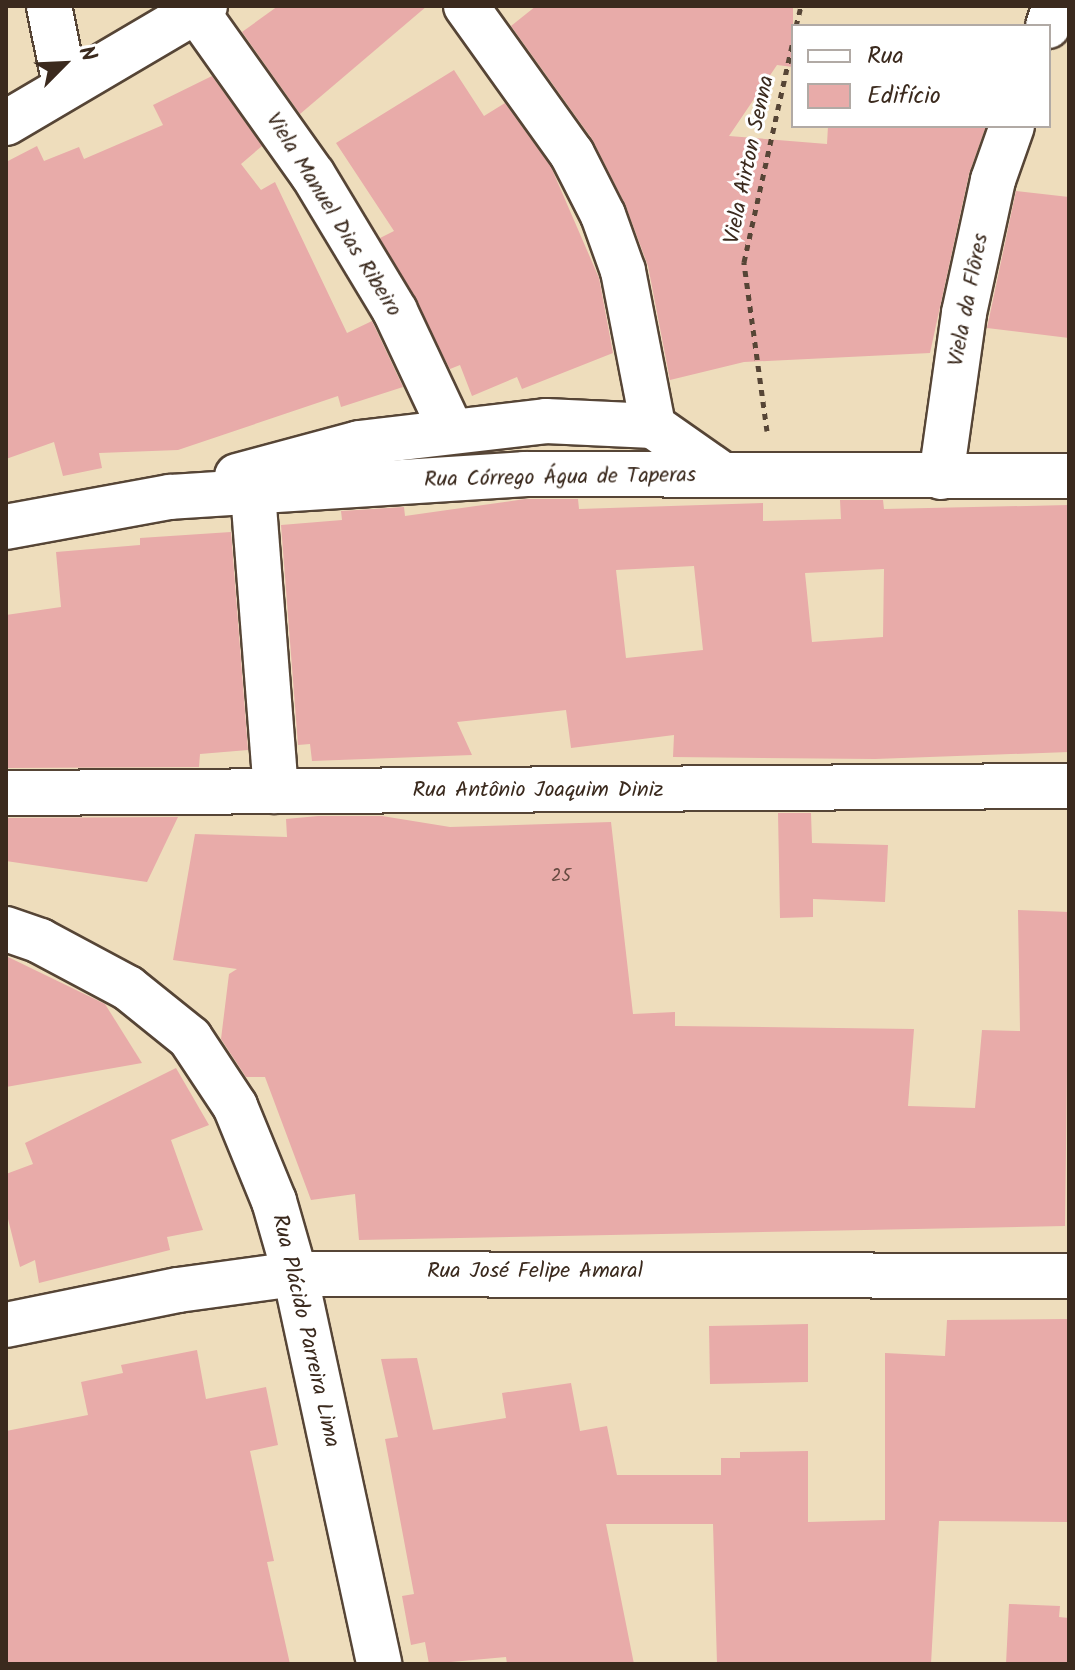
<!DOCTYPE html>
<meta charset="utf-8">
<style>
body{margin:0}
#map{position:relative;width:1075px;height:1670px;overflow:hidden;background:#eeddbc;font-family:Kalam,sans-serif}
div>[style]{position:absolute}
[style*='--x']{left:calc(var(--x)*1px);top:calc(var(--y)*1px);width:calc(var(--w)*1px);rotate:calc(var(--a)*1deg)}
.building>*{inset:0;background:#e8aba9}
.path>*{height:5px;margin-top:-2.5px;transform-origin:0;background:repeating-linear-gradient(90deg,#564536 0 6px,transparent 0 12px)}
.roads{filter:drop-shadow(2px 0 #564536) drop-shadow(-2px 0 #564536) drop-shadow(0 2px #564536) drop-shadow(0 -2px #564536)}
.minor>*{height:44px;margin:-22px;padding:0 22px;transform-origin:22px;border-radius:22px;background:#fff}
span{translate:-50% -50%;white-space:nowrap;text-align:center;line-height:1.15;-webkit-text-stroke:6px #fff;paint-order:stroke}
.number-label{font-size:18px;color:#664a41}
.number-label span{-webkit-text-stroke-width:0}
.street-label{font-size:22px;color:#3b2a1e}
.frame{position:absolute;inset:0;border:8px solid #3b2a1e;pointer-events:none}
.legend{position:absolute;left:791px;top:24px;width:260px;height:104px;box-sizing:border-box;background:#fff;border:2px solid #b1aaa5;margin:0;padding:10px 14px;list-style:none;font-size:24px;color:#3b2a1e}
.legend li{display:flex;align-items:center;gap:16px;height:40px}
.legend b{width:40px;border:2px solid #b1aaa5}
.north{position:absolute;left:24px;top:24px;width:80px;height:80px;-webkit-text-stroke:6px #fff;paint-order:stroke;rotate:66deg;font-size:22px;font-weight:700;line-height:32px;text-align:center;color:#3b2a1e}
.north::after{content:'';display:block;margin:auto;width:28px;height:36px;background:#3b2a1e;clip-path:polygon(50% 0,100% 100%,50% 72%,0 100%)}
</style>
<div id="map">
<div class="building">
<i style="clip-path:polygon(278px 6px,427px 6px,300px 114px,242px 32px)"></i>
<i style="clip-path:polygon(536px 6px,793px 6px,793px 67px,777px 65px,729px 136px,827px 144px,828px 126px,986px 126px,969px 174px,930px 353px,744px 362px,670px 380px,648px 266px,625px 204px,592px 139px,511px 26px)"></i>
<i style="clip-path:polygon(454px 70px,484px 116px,505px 103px,551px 167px,599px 278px,613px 353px,522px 389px,517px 377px,472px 396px,460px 365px,450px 369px,380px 238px,394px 231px,336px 143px)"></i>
<i style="clip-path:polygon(212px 76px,262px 146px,241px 164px,261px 190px,275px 182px,347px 333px,372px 321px,403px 387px,341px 407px,338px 396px,178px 450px,99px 453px,102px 468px,63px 476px,54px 442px,6px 459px,6px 162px,37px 146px,44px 161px,79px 147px,84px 159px,163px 125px,153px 105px)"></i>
<i style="clip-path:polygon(1016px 191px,1069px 197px,1069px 338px,987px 328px)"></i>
<i style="clip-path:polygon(evenodd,525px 499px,578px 499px,579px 509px,763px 503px,763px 521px,841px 519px,840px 500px,883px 500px,884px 509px,1069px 505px,1069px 752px,875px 759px,673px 757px,674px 735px,571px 748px,566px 710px,457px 722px,472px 755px,312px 761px,310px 744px,298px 745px,281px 525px,342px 520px,341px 511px,404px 507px,405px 516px,525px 499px,694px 566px,703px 650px,626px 658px,616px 570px,694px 566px,525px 499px,884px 569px,883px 637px,812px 642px,805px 573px,884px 569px)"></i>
<i style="clip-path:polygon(231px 532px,248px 750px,200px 754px,199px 767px,6px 768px,6px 615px,61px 607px,56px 552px,140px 545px,140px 538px)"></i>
<i style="clip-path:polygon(778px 813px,811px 813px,812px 843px,888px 845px,885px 902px,813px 899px,813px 917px,780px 918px)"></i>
<i style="clip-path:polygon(318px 816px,382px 816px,450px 827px,611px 822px,633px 1014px,675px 1012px,675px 1026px,914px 1029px,908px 1106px,975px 1108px,982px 1030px,1020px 1031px,1018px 910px,1069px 912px,1065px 1226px,359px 1240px,355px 1194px,311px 1200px,265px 1077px,246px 1077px,221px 1039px,229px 974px,237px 969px,173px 960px,195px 834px,287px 837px,286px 819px)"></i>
<i style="clip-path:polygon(178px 817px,147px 882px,6px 861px,6px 818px)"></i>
<i style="clip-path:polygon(6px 956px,105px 1004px,142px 1063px,6px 1087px)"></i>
<i style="clip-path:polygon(176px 1068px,209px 1125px,171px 1140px,203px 1230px,167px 1237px,170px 1250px,39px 1283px,35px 1260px,20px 1267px,6px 1211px,6px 1174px,33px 1164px,25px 1143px)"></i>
<i style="clip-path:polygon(1069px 1319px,1069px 1522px,939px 1521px,931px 1664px,717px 1664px,713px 1524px,606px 1524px,634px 1664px,507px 1664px,506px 1657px,429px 1664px,425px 1642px,411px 1645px,402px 1596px,414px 1594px,385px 1439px,398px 1437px,381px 1359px,417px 1358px,433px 1430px,506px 1418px,502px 1393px,571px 1383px,580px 1431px,607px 1426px,617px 1475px,721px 1475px,721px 1458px,740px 1458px,740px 1452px,808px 1451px,808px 1522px,885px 1520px,885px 1353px,945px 1356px,947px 1320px)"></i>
<i style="clip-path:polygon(808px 1324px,808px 1382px,710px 1384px,709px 1326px)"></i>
<i style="clip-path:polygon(197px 1350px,206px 1399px,266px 1387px,278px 1445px,250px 1451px,274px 1561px,267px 1562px,290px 1664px,6px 1664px,6px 1431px,88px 1415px,81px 1382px,123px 1373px,121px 1365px)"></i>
<i style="clip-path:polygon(1009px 1604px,1060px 1606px,1059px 1617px,1069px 1618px,1069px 1664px,1006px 1664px)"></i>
</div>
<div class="path">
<i style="--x:796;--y:26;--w:21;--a:-76"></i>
<i style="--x:767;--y:431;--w:171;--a:-97.8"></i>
<i style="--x:744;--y:262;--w:226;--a:-77.5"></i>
</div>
<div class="roads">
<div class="minor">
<i style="--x:49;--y:6;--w:81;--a:78.6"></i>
<i style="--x:466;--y:6;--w:182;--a:54.4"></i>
<i style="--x:572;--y:154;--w:68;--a:63.1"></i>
<i style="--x:603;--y:215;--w:59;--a:70.3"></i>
<i style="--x:623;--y:271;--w:158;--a:79"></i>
<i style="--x:197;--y:12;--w:200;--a:54.6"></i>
<i style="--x:313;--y:175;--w:159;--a:58.9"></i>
<i style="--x:395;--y:311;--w:129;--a:64.8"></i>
<i style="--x:1048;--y:26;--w:21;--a:-71"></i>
<i style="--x:6;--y:123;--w:231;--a:-30.5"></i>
<i style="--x:237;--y:476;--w:126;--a:-15.1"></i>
<i style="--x:359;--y:443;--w:188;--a:-6.7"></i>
<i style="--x:546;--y:421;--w:107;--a:2.7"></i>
<i style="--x:653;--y:426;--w:85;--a:35"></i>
<i style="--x:941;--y:477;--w:166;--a:-82"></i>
<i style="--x:964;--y:313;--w:136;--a:-77.7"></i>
<i style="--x:993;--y:180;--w:57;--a:-70.6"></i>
<i style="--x:253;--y:493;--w:299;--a:85.6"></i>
<i style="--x:6;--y:527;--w:167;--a:-10.4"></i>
<i style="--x:170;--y:497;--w:355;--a:-3.7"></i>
<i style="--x:524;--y:474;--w:545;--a:0.21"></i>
<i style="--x:6;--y:793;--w:1063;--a:-0.38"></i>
<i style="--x:6;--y:929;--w:36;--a:19"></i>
<i style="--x:40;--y:941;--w:100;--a:28.1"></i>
<i style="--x:128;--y:988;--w:80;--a:38.9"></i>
<i style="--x:190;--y:1038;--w:82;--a:56.5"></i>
<i style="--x:235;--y:1106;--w:103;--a:67.7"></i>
<i style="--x:274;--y:1201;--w:76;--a:74"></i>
<i style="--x:295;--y:1274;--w:399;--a:77.8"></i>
<i style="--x:6;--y:1325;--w:176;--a:-11.5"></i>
<i style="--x:178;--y:1290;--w:118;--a:-7.8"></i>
<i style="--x:295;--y:1274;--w:774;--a:0.15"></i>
</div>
</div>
<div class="number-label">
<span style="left:561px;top:877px">25</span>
</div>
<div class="street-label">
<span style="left:750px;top:160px;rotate:-78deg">Viela Airton Senna</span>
<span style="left:333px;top:215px;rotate:58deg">Viela Manuel Dias Ribeiro</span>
<span style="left:969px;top:300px;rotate:-79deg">Viela da Flôres</span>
<span style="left:560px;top:478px;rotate:-1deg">Rua Córrego Água de Taperas</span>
<span style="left:538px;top:791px">Rua Antônio Joaquim Diniz</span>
<span style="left:535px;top:1272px">Rua José Felipe Amaral</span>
<span style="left:305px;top:1331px;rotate:77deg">Rua Plácido Parreira Lima</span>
</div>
<div class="frame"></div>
<ul class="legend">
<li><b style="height:10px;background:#fff"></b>Rua</li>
<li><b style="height:22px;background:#e8aba9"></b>Edifício</li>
</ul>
<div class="north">N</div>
</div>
